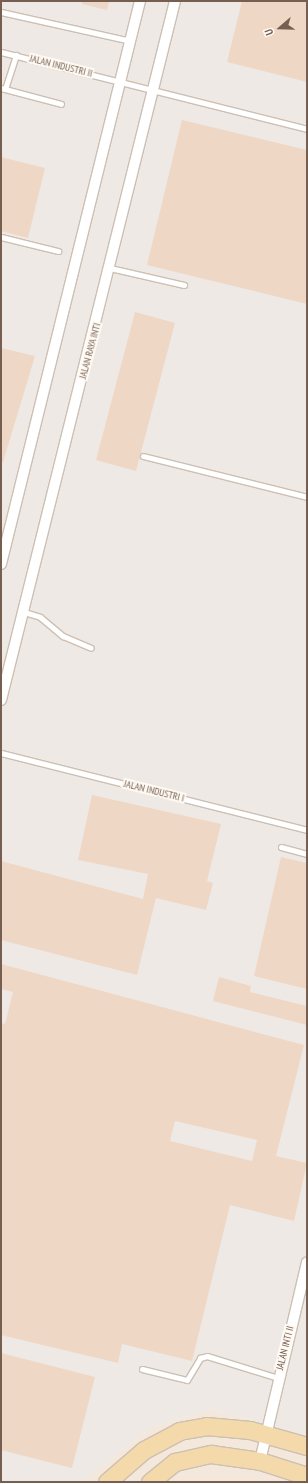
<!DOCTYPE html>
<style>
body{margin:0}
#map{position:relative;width:308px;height:1483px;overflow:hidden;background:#fbf6ec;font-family:"PT Sans Narrow",sans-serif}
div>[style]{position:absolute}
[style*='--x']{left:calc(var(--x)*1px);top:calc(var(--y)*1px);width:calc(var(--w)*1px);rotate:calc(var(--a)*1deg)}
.residential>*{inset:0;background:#f3e8db}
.industrial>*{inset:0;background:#eee9e4}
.building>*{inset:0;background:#efd7c6}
.roads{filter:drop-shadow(1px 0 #cdbfb2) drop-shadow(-1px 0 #cdbfb2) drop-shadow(0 1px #cdbfb2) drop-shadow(0 -1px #cdbfb2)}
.lane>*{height:5px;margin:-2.5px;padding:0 2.5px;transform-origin:2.5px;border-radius:2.5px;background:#fff}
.street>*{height:10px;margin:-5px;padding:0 5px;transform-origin:5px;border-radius:5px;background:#fff}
.primary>*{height:17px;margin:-8.5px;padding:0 8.5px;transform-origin:8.5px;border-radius:8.5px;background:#f4daab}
span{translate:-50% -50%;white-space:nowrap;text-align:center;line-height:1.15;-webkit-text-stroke:4px #fefaf3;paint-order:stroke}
.street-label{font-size:10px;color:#765e50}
.frame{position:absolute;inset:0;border:2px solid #765e50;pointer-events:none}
.north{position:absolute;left:260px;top:8px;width:40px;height:40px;-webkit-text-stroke:3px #fefaf3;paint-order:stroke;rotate:250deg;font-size:11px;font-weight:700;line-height:16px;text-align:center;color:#765e50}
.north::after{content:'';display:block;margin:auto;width:14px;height:18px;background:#765e50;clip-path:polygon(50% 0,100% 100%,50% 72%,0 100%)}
</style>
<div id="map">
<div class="residential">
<i style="clip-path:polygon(211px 1409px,307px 1435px,307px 1482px,83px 1482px,150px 1428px)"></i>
</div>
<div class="industrial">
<i style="clip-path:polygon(1px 1px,307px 1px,307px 1435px,211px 1409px,150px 1428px,83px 1482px,1px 1482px)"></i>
</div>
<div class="building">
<i style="clip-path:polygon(82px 1px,109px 1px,107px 10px,82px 4px)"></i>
<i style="clip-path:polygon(242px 1px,307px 1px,307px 82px,227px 62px)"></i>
<i style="clip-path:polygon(182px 120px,307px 150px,307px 304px,147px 265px)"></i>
<i style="clip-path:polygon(1px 157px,45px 168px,28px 238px,1px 231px)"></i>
<i style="clip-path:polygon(135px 312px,175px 323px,136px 471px,96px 460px)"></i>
<i style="clip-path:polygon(1px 348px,35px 356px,3px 462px,1px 462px)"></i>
<i style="clip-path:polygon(92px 795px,221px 824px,207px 881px,213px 883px,206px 910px,156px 898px,137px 975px,1px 940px,1px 861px,143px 899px,148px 874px,78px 860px)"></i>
<i style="clip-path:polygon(281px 857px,307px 863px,307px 989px,254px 976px)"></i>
<i style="clip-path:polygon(evenodd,1px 964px,304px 1045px,276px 1156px,307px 1163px,294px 1221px,230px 1205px,192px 1361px,122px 1344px,118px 1363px,1px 1335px,1px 1023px,5px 1024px,13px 992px,1px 989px,1px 964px,175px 1121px,257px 1140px,252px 1161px,170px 1141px,175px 1121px)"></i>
<i style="clip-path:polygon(219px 977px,251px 986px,250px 992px,307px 1006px,307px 1025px,213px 1001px)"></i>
<i style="clip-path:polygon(1px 1353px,95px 1377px,72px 1468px,1px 1450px)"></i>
</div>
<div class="roads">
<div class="lane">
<i style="--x:1;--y:12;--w:133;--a:12.6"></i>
<i style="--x:1;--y:52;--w:316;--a:14.1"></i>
<i style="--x:1;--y:88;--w:62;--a:14.9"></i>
<i style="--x:5;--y:89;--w:36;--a:-72"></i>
<i style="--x:1;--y:237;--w:59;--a:13.8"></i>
<i style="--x:110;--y:268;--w:76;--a:12.9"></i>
<i style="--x:143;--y:456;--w:169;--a:14"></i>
<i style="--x:24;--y:612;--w:17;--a:17"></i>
<i style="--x:40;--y:617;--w:30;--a:40"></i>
<i style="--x:63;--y:636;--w:30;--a:23"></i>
<i style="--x:1;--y:753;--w:316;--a:14.1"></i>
<i style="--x:281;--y:847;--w:27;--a:15"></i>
<i style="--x:142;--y:1369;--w:46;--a:13.7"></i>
<i style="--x:187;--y:1380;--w:26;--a:-59"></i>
<i style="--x:200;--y:1358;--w:7;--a:-16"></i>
<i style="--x:207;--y:1356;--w:74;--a:17.2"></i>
</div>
<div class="street">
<i style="--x:1;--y:564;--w:580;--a:-76.13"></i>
<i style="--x:1;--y:700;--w:720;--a:-76.02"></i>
<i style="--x:260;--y:1461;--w:204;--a:-76.7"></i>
</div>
<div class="primary">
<i style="--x:107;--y:1482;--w:49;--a:-40.9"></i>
<i style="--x:144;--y:1450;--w:40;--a:-28"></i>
<i style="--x:179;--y:1431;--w:27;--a:-10"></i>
<i style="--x:206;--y:1426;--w:44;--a:5.2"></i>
<i style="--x:250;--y:1430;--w:59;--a:15.7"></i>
<i style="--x:150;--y:1482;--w:32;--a:-39"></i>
<i style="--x:175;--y:1462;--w:37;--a:-13"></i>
<i style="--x:211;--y:1454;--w:49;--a:8.1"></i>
<i style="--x:260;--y:1461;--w:49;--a:17.7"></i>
</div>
</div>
<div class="street-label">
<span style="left:61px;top:66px;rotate:14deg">JALAN INDUSTRI II</span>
<span style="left:90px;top:351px;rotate:-75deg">JALAN RAYA INTI</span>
<span style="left:154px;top:791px;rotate:14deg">JALAN INDUSTRI I</span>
<span style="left:285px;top:1348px;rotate:-76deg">JALAN INTI II</span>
</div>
<div class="frame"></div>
<div class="north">U</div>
</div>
